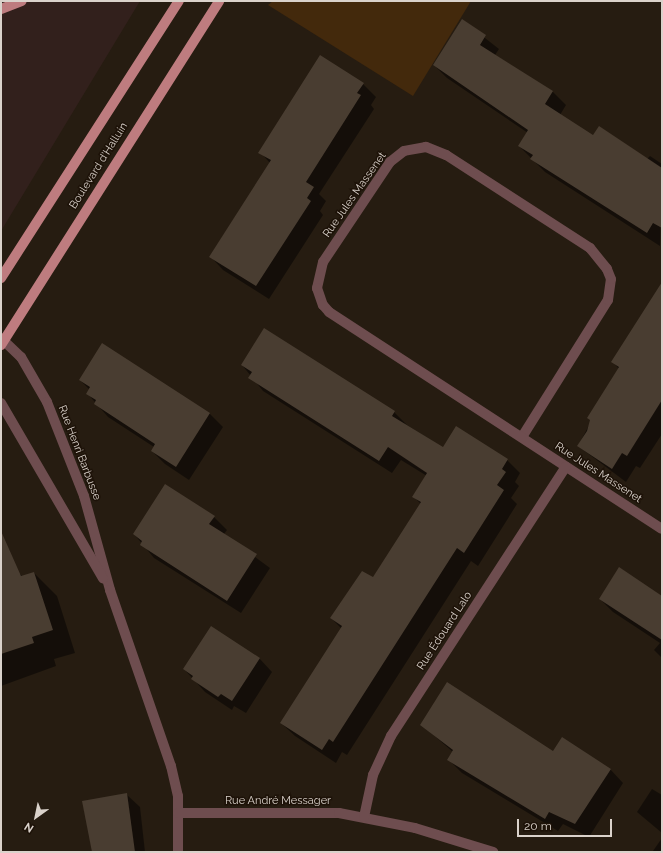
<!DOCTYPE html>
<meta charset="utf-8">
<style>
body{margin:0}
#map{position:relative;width:663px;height:853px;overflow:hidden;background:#261c11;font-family:Raleway,sans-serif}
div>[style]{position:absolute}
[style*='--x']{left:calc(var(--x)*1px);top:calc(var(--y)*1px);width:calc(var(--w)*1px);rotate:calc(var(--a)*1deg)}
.commercial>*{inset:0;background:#32201c}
.green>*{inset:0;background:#43290c}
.shadow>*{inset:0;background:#0007}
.building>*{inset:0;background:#493d31}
.minor>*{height:10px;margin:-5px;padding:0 5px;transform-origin:5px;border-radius:5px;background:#6e4d4f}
.major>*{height:10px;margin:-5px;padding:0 5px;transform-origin:5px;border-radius:5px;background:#be7c7f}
span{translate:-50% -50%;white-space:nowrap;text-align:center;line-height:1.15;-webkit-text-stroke:3px #1d1208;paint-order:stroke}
.street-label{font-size:11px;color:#dad2cb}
.frame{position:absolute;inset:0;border:2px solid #dad2cb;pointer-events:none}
.north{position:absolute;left:16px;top:797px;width:40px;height:40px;-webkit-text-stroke:3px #1d1208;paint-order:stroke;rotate:213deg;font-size:11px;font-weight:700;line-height:16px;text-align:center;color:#dad2cb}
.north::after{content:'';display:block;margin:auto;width:14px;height:18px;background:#dad2cb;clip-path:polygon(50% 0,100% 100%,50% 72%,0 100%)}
.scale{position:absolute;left:517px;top:819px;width:95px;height:18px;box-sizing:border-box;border:2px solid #dad2cb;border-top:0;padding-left:5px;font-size:12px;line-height:14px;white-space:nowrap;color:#dad2cb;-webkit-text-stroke:3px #1d1208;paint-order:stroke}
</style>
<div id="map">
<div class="commercial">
<i style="clip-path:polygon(1px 1px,140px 1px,1px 231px)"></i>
</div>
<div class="green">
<i style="clip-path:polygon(273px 1px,471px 1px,413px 96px,268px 5px)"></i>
</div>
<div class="shadow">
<i style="clip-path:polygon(462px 20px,499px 49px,495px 55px,553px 92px,566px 105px,560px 115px,593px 136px,647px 159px,650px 156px,662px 164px,660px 246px,545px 172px,519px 146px,528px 133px,447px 78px,434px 65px)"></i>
<i style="clip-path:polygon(363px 84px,376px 97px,371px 105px,374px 109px,319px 194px,326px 201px,320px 211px,323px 215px,269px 299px,223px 270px,210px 256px,270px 163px,260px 152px)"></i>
<i style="clip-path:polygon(662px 290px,662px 434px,640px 468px,636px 466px,626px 482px,578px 446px,619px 369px,613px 362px)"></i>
<i style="clip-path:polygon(102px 345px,210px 414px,223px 427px,189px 480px,165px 464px,152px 451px,154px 447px,108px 417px,87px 393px,90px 390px,80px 380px)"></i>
<i style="clip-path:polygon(242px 365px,394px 412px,407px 425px,443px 448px,507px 460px,520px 473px,515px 482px,519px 486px,511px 498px,517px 504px,478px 566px,471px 561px,347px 755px,342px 752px,336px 763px,295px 736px,281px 723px,342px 629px,331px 618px,373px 578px,421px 504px,414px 497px,427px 476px,401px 460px,392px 473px,263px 391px)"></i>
<i style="clip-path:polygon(214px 517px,227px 530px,224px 534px,270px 568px,241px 613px,154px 558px,134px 534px)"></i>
<i style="clip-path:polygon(18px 572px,23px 577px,34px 573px,57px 596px,75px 653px,54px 659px,56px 666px,1px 686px,1px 577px)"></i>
<i style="clip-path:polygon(662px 597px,662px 658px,654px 650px,660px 643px,613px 612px,600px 599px)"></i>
<i style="clip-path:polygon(259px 658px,272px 672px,246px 713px,234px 706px,232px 710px,205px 692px,184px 669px)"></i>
<i style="clip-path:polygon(422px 725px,553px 752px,610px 769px,623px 783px,589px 837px,563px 824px,558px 831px,462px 773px,448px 759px,453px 752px)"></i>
<i style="clip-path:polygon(652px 789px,662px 795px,662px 833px,637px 812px)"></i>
<i style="clip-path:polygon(126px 794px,140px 807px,145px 852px,93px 852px)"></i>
<i style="clip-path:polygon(662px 838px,662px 852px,654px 852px,653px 851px)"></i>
</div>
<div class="building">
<i style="clip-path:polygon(462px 19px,486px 35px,480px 45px,553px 91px,545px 104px,593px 135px,599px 126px,662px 168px,662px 228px,653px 223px,647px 233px,530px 159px,533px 155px,518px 146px,528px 130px,433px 65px)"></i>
<i style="clip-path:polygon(320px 55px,364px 83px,357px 93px,361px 95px,306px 182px,314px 187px,307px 198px,311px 201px,256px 286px,209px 257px,271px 160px,258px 153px)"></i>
<i style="clip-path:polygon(662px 282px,662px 400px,627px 456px,622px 453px,612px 469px,577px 446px,587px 431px,590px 420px,587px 418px,619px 367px,611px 362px)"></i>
<i style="clip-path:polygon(264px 328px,395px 411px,392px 416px,443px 447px,456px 426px,508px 459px,502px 469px,506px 472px,497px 485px,504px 490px,464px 553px,457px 548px,333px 742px,329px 739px,322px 750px,280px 723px,342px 626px,330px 618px,362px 571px,373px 577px,421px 502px,412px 497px,427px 473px,388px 447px,379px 461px,248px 378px,252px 372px,241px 365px)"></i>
<i style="clip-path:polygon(102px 343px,210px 413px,176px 467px,151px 451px,155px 444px,94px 404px,96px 400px,86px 394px,90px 387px,79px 380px)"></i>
<i style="clip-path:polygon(165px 484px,215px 516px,209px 524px,257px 554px,227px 601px,140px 545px,142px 541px,133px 534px)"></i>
<i style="clip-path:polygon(1px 531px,21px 576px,34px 572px,53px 630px,32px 637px,34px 643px,1px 654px)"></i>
<i style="clip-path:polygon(619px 567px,662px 596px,662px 640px,599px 599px)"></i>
<i style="clip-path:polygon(211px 626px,260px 658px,232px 701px,221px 694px,218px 697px,191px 679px,193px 676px,183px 669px)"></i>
<i style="clip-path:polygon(447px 682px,553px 751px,562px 737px,611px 769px,575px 824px,549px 812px,545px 819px,447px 760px,453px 750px,420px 725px)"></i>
<i style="clip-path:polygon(127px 793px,135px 852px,92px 852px,82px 801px)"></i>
</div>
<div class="minor">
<i style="--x:1;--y:338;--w:28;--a:44"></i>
<i style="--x:21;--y:357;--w:52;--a:60"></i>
<i style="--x:47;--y:402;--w:101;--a:68.5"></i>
<i style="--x:84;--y:496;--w:98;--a:74.5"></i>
<i style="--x:110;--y:590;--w:186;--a:70.9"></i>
<i style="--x:171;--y:766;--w:31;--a:77"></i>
<i style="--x:178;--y:796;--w:56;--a:90"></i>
<i style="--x:1;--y:403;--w:203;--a:59.8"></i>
<i style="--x:522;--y:437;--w:162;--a:-57.9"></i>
<i style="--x:608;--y:300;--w:21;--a:-82"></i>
<i style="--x:611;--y:279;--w:11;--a:-112"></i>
<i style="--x:607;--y:269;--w:27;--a:-129"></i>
<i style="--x:590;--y:248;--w:171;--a:-147.1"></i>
<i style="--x:446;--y:155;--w:22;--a:-158"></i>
<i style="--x:426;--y:147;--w:22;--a:170"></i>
<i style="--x:404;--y:151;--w:18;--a:142"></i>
<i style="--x:390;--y:162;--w:120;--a:123.8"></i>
<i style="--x:323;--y:262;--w:27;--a:103"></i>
<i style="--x:317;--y:288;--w:18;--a:71"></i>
<i style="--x:323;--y:305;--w:9;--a:49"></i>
<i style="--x:329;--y:312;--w:397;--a:33.1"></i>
<i style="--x:178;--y:813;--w:161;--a:0"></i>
<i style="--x:339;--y:813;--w:77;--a:11.2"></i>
<i style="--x:415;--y:828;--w:82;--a:17.1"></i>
<i style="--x:364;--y:817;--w:43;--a:-77.9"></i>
<i style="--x:373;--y:775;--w:43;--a:-65.2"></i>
<i style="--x:391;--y:736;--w:321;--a:-57"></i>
</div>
<div class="major">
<i style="--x:1;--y:9;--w:22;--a:-21"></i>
<i style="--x:1;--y:278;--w:329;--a:-57.3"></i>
<i style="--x:1;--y:345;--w:407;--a:-57.6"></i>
</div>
<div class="street-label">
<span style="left:99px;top:166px;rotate:-58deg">Boulevard d'Halluin</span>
<span style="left:355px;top:195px;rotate:-55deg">Rue Jules Massenet</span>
<span style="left:79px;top:453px;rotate:69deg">Rue Henri Barbusse</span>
<span style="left:598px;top:473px;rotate:33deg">Rue Jules Massenet</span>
<span style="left:445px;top:631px;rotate:-57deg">Rue Édouard Lalo</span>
<span style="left:278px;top:801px">Rue André Messager</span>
</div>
<div class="frame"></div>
<div class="north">N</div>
<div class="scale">20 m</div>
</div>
